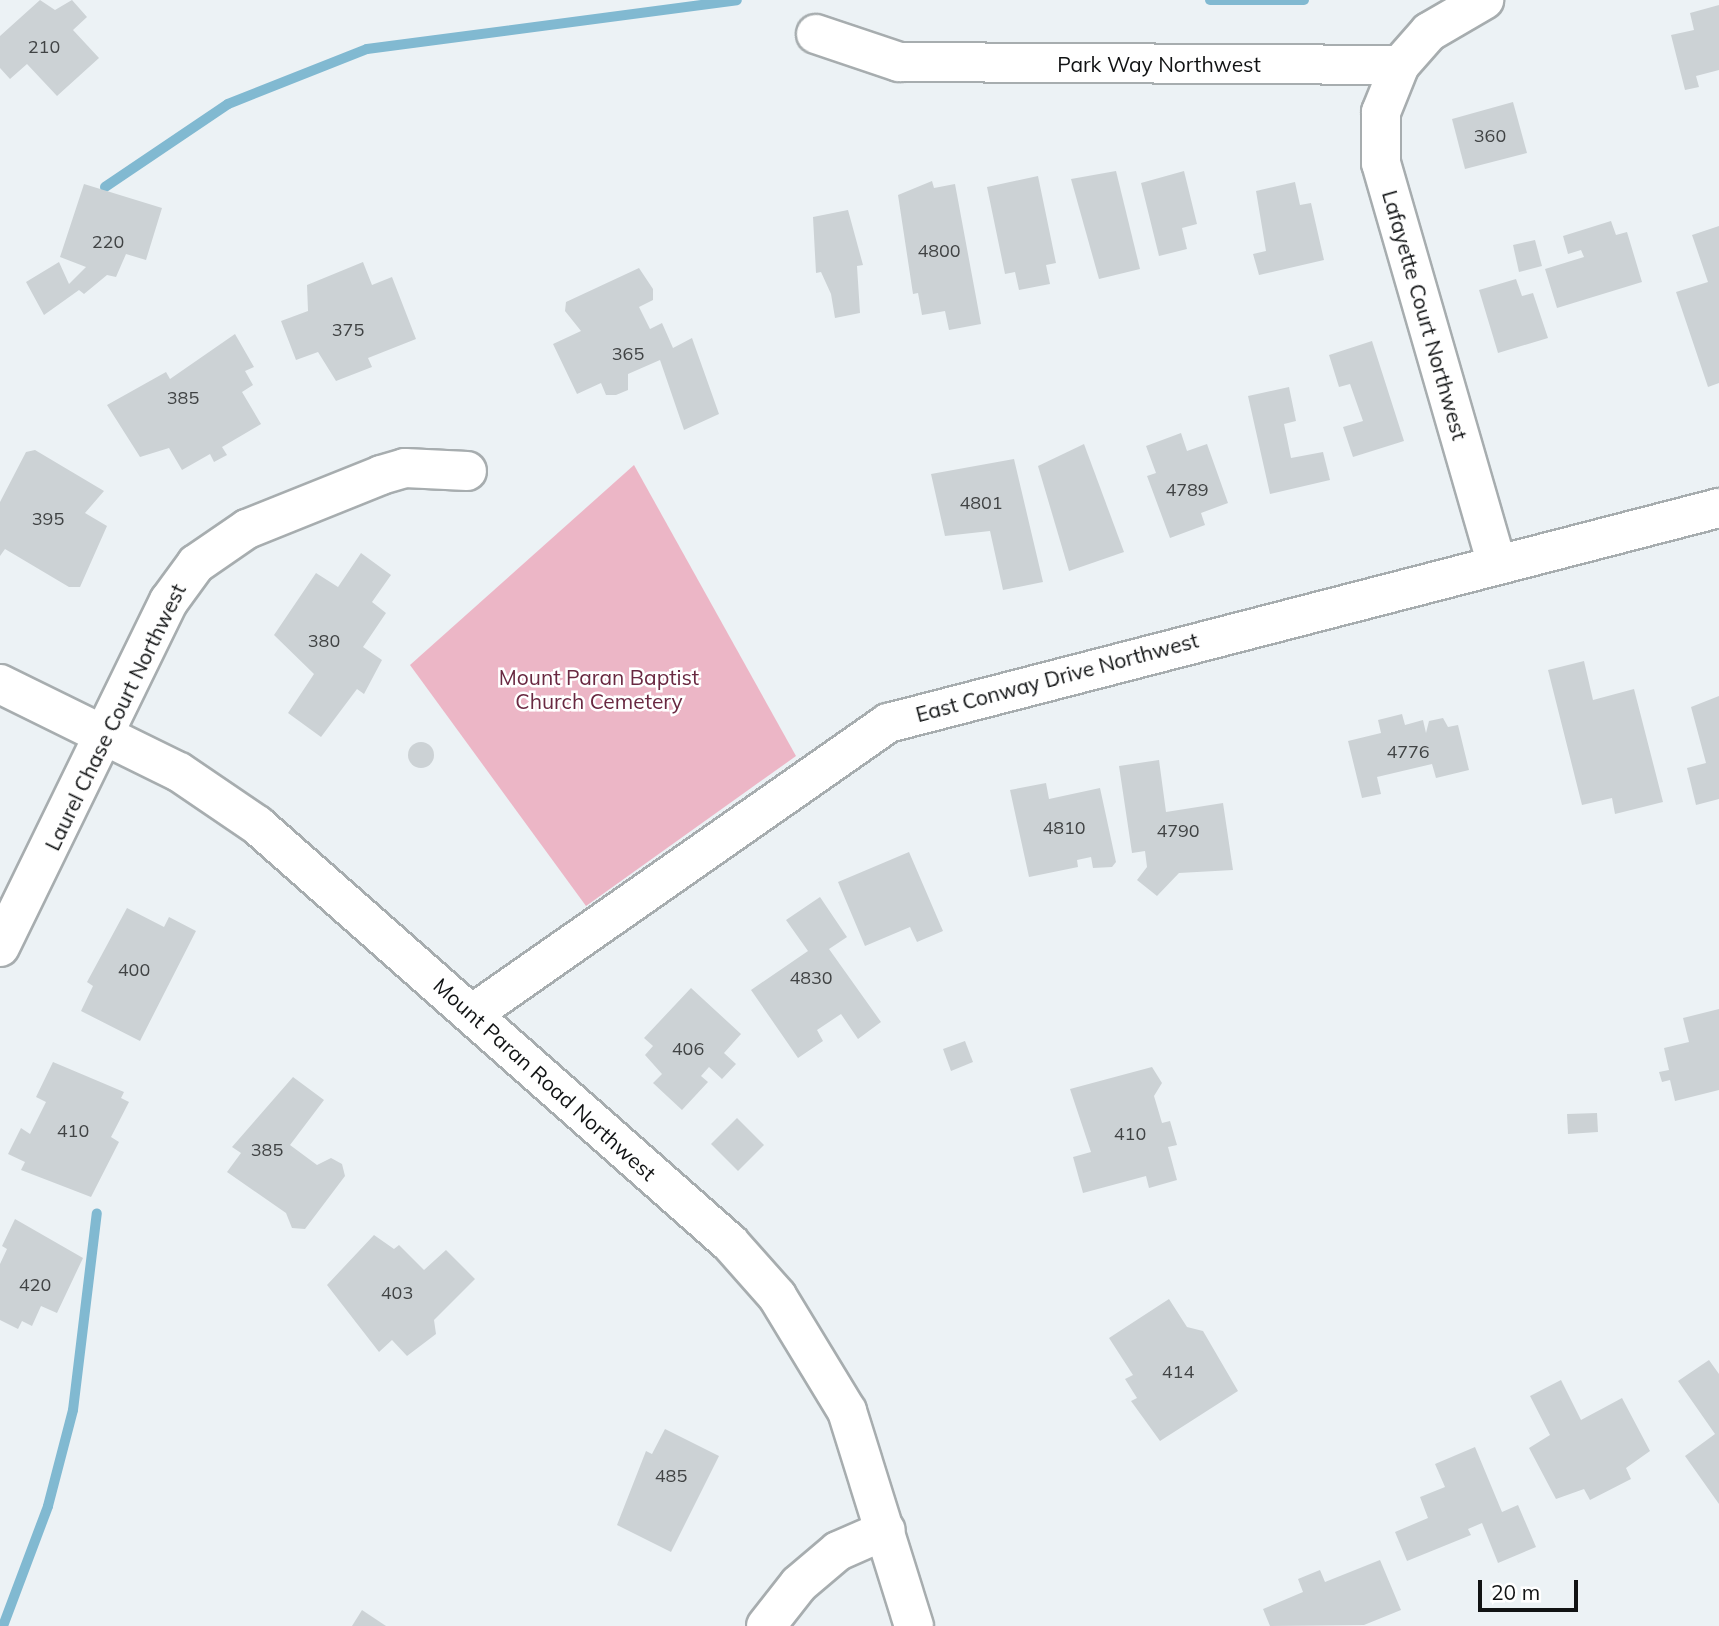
<!DOCTYPE html>
<style>
body{margin:0}
#map{position:relative;width:1719px;height:1626px;overflow:hidden;background:#ecf2f5;font-family:Mulish,sans-serif}
div>[style]{position:absolute}
[style*='--x']{left:calc(var(--x)*1px);top:calc(var(--y)*1px);width:calc(var(--w)*1px);rotate:calc(var(--a)*1deg)}
.green>*{inset:0;background:#ecb6c6}
.stream>*{height:10px;margin:-5px;padding:0 5px;transform-origin:5px;border-radius:5px;background:#81b9d1}
.building>*{inset:0;background:#ccd2d5}
.round{border-radius:50%}
.roads{filter:drop-shadow(2px 0 #a7adaf) drop-shadow(-2px 0 #a7adaf) drop-shadow(0 2px #a7adaf) drop-shadow(0 -2px #a7adaf)}
.minor>*{height:38px;margin:-19px;padding:0 19px;transform-origin:19px;border-radius:19px;background:#fff}
.secondary>*{height:38px;margin:-19px;padding:0 19px;transform-origin:19px;border-radius:19px;background:#fff}
span{translate:-50% -50%;white-space:nowrap;text-align:center;line-height:1.15;-webkit-text-stroke:5px #fff;paint-order:stroke}
.number-label{font-size:18px;color:#404344}
.number-label span{-webkit-text-stroke-width:0}
.street-label{font-size:21px;color:#111314}
.park-label{font-size:21px;color:#692841}
.scale{position:absolute;left:1478px;top:1580px;width:100px;height:32px;box-sizing:border-box;border:4px solid #111314;border-top:0;padding-left:9px;font-size:21px;line-height:24px;white-space:nowrap;color:#111314;-webkit-text-stroke:5px #fff;paint-order:stroke}
</style>
<div id="map">
<div class="green">
<i style="clip-path:polygon(634px 465px,796px 756px,586px 906px,410px 665px)"></i>
</div>
<div class="stream">
<i style="--x:1210;--y:0;--w:94;--a:0"></i>
<i style="--x:105;--y:187;--w:148;--a:-34"></i>
<i style="--x:228;--y:104;--w:149;--a:-21.6"></i>
<i style="--x:367;--y:49;--w:373;--a:-7.5"></i>
<i style="--x:3;--y:1626;--w:128;--a:-69.4"></i>
<i style="--x:48;--y:1506;--w:99;--a:-75.4"></i>
<i style="--x:73;--y:1410;--w:198;--a:-83.1"></i>
</div>
<div class="building">
<i style="clip-path:polygon(40px 0,55px 10px,72px 0,87px 17px,73px 30px,99px 58px,57px 96px,27px 64px,10px 79px,0 68px,0 36px)"></i>
<i style="clip-path:polygon(1719px 5px,1719px 70px,1696px 76px,1699px 87px,1685px 90px,1671px 35px,1694px 30px,1690px 13px)"></i>
<i style="clip-path:polygon(1513px 102px,1527px 153px,1465px 169px,1452px 119px)"></i>
<i style="clip-path:polygon(1116px 171px,1140px 269px,1099px 279px,1071px 179px)"></i>
<i style="clip-path:polygon(1184px 171px,1197px 224px,1182px 228px,1187px 249px,1159px 256px,1141px 183px)"></i>
<i style="clip-path:polygon(1038px 176px,1056px 263px,1046px 265px,1050px 284px,1019px 290px,1015px 272px,1005px 274px,987px 187px)"></i>
<i style="clip-path:polygon(932px 181px,934px 188px,955px 184px,981px 324px,949px 330px,945px 311px,922px 315px,918px 293px,913px 294px,898px 195px)"></i>
<i style="clip-path:polygon(1295px 182px,1300px 205px,1311px 203px,1324px 260px,1259px 275px,1253px 254px,1266px 251px,1256px 191px)"></i>
<i style="clip-path:polygon(84px 184px,162px 208px,146px 260px,126px 254px,116px 277px,107px 275px,84px 294px,79px 290px,44px 315px,26px 282px,59px 262px,69px 284px,86px 267px,60px 257px)"></i>
<i style="clip-path:polygon(848px 210px,863px 265px,857px 266px,860px 313px,835px 318px,831px 294px,821px 272px,816px 273px,813px 217px)"></i>
<i style="clip-path:polygon(1611px 221px,1616px 235px,1627px 232px,1642px 282px,1557px 308px,1545px 269px,1584px 257px,1581px 250px,1568px 254px,1563px 236px)"></i>
<i style="clip-path:polygon(1719px 226px,1719px 383px,1708px 387px,1676px 292px,1708px 282px,1692px 235px)"></i>
<i style="clip-path:polygon(1535px 240px,1542px 266px,1519px 272px,1513px 245px)"></i>
<i style="clip-path:polygon(363px 262px,372px 285px,392px 277px,416px 339px,368px 358px,372px 367px,336px 381px,318px 352px,296px 360px,281px 321px,308px 311px,307px 285px)"></i>
<i style="clip-path:polygon(639px 268px,653px 289px,653px 300px,639px 307px,650px 329px,662px 323px,673px 348px,692px 338px,719px 414px,684px 430px,660px 360px,628px 374px,628px 390px,616px 395px,606px 395px,601px 383px,577px 394px,553px 344px,581px 331px,565px 311px,566px 302px)"></i>
<i style="clip-path:polygon(1516px 279px,1522px 296px,1533px 293px,1548px 338px,1498px 353px,1479px 290px)"></i>
<i style="clip-path:polygon(235px 334px,254px 367px,245px 371px,253px 385px,242px 392px,261px 424px,222px 447px,227px 455px,214px 462px,210px 454px,182px 470px,169px 448px,140px 457px,107px 405px,166px 372px,170px 379px)"></i>
<i style="clip-path:polygon(1372px 341px,1404px 441px,1353px 457px,1343px 427px,1363px 421px,1350px 384px,1339px 387px,1329px 355px)"></i>
<i style="clip-path:polygon(1289px 387px,1296px 421px,1284px 424px,1291px 458px,1323px 452px,1330px 480px,1270px 494px,1248px 396px)"></i>
<i style="clip-path:polygon(1181px 433px,1187px 451px,1207px 444px,1228px 503px,1201px 513px,1205px 525px,1170px 538px,1147px 476px,1156px 473px,1146px 446px)"></i>
<i style="clip-path:polygon(1084px 444px,1124px 552px,1069px 571px,1038px 466px)"></i>
<i style="clip-path:polygon(35px 450px,104px 491px,85px 513px,107px 526px,80px 587px,69px 587px,5px 549px,0 556px,0 502px,26px 452px)"></i>
<i style="clip-path:polygon(1014px 459px,1043px 582px,1003px 590px,990px 531px,945px 536px,931px 474px)"></i>
<i style="clip-path:polygon(361px 553px,391px 575px,372px 602px,386px 613px,363px 647px,382px 660px,364px 694px,357px 689px,321px 737px,288px 713px,314px 674px,274px 635px,316px 573px,338px 587px)"></i>
<i style="clip-path:polygon(1584px 661px,1593px 700px,1634px 689px,1663px 802px,1615px 814px,1612px 798px,1582px 805px,1548px 670px)"></i>
<i style="clip-path:polygon(1719px 696px,1719px 799px,1696px 805px,1687px 768px,1706px 763px,1691px 707px)"></i>
<i style="clip-path:polygon(1402px 714px,1405px 725px,1423px 720px,1426px 733px,1429px 721px,1443px 718px,1448px 727px,1458px 725px,1469px 770px,1436px 778px,1432px 764px,1377px 777px,1381px 794px,1362px 798px,1348px 741px,1381px 733px,1378px 720px)"></i>
<i class="round" style="left:408px;top:742px;width:26px;height:26px"></i>
<i style="clip-path:polygon(1159px 760px,1166px 812px,1223px 803px,1233px 870px,1179px 873px,1157px 896px,1137px 880px,1147px 867px,1145px 851px,1132px 853px,1119px 766px)"></i>
<i style="clip-path:polygon(1046px 783px,1049px 799px,1100px 788px,1116px 862px,1112px 867px,1093px 868px,1091px 857px,1077px 860px,1078px 867px,1029px 877px,1010px 790px)"></i>
<i style="clip-path:polygon(909px 852px,943px 931px,917px 942px,910px 927px,865px 946px,838px 882px)"></i>
<i style="clip-path:polygon(820px 897px,847px 937px,829px 949px,881px 1022px,858px 1039px,841px 1014px,817px 1030px,823px 1041px,798px 1058px,751px 990px,808px 951px,786px 920px)"></i>
<i style="clip-path:polygon(127px 908px,164px 927px,169px 917px,196px 931px,140px 1041px,81px 1011px,93px 986px,87px 982px)"></i>
<i style="clip-path:polygon(691px 988px,741px 1034px,724px 1053px,736px 1064px,722px 1079px,709px 1067px,701px 1076px,708px 1082px,682px 1110px,653px 1083px,662px 1074px,645px 1055px,653px 1046px,644px 1038px)"></i>
<i style="clip-path:polygon(1719px 1009px,1719px 1090px,1675px 1101px,1670px 1080px,1662px 1082px,1659px 1072px,1669px 1070px,1664px 1048px,1689px 1042px,1683px 1018px)"></i>
<i style="clip-path:polygon(965px 1041px,973px 1062px,951px 1071px,943px 1049px)"></i>
<i style="clip-path:polygon(53px 1062px,124px 1092px,121px 1098px,129px 1102px,111px 1137px,119px 1142px,91px 1197px,21px 1170px,25px 1162px,8px 1154px,21px 1128px,30px 1134px,46px 1102px,36px 1097px)"></i>
<i style="clip-path:polygon(1152px 1067px,1162px 1083px,1154px 1096px,1162px 1123px,1170px 1121px,1177px 1145px,1168px 1147px,1177px 1180px,1149px 1188px,1146px 1176px,1083px 1193px,1073px 1157px,1091px 1152px,1070px 1089px)"></i>
<i style="clip-path:polygon(293px 1077px,324px 1100px,290px 1145px,317px 1165px,331px 1158px,342px 1164px,345px 1176px,305px 1229px,292px 1228px,286px 1213px,227px 1172px,241px 1153px,232px 1147px)"></i>
<i style="clip-path:polygon(1597px 1113px,1598px 1132px,1568px 1134px,1567px 1114px)"></i>
<i style="clip-path:polygon(737px 1118px,764px 1145px,738px 1171px,711px 1144px)"></i>
<i style="clip-path:polygon(15px 1219px,83px 1258px,57px 1313px,41px 1306px,32px 1326px,22px 1321px,18px 1329px,0 1320px,0 1264px,7px 1249px,2px 1246px)"></i>
<i style="clip-path:polygon(374px 1235px,394px 1249px,399px 1245px,424px 1270px,446px 1250px,475px 1279px,434px 1320px,436px 1334px,407px 1356px,392px 1340px,379px 1352px,327px 1285px)"></i>
<i style="clip-path:polygon(1169px 1299px,1187px 1327px,1203px 1331px,1238px 1391px,1160px 1441px,1131px 1401px,1137px 1398px,1125px 1379px,1133px 1375px,1109px 1338px)"></i>
<i style="clip-path:polygon(1709px 1360px,1719px 1374px,1719px 1504px,1685px 1456px,1715px 1434px,1678px 1381px)"></i>
<i style="clip-path:polygon(1561px 1380px,1581px 1420px,1622px 1398px,1650px 1451px,1626px 1468px,1631px 1479px,1590px 1500px,1584px 1489px,1556px 1499px,1529px 1448px,1550px 1435px,1530px 1396px)"></i>
<i style="clip-path:polygon(665px 1429px,719px 1456px,671px 1552px,617px 1525px,646px 1451px,652px 1454px)"></i>
<i style="clip-path:polygon(1475px 1447px,1502px 1512px,1518px 1505px,1536px 1547px,1498px 1563px,1482px 1523px,1468px 1529px,1471px 1535px,1407px 1561px,1395px 1532px,1428px 1518px,1420px 1497px,1445px 1487px,1435px 1464px)"></i>
<i style="clip-path:polygon(1380px 1560px,1401px 1610px,1364px 1625px,1270px 1626px,1263px 1609px,1303px 1592px,1298px 1579px,1320px 1570px,1325px 1582px)"></i>
<i style="clip-path:polygon(362px 1610px,386px 1626px,352px 1626px)"></i>
</div>
<div class="roads">
<div class="minor">
<i style="--x:816;--y:34;--w:88;--a:18.6"></i>
<i style="--x:899;--y:62;--w:501;--a:0.34"></i>
<i style="--x:1400;--y:65;--w:44;--a:-48.7"></i>
<i style="--x:1429;--y:32;--w:64;--a:-30.2"></i>
<i style="--x:1400;--y:65;--w:51;--a:112"></i>
<i style="--x:1381;--y:112;--w:51;--a:90"></i>
<i style="--x:1381;--y:163;--w:418;--a:73.9"></i>
<i style="--x:0;--y:947;--w:385;--a:-64"></i>
<i style="--x:169;--y:601;--w:46;--a:-53.9"></i>
<i style="--x:196;--y:564;--w:62;--a:-34.5"></i>
<i style="--x:247;--y:529;--w:144;--a:-21.9"></i>
<i style="--x:381;--y:475;--w:25;--a:-16"></i>
<i style="--x:405;--y:468;--w:62;--a:2.8"></i>
<i style="--x:472;--y:1014;--w:508;--a:-34.97"></i>
<i style="--x:888;--y:723;--w:858;--a:-14.51"></i>
<i style="--x:766;--y:1626;--w:53;--a:-51.8"></i>
<i style="--x:799;--y:1584;--w:51;--a:-40.2"></i>
<i style="--x:838;--y:1551;--w:52;--a:-23.6"></i>
</div>
<div class="secondary">
<i style="--x:0;--y:684;--w:199;--a:26.2"></i>
<i style="--x:179;--y:772;--w:94;--a:34.2"></i>
<i style="--x:257;--y:825;--w:631;--a:41.47"></i>
<i style="--x:730;--y:1243;--w:71;--a:48.4"></i>
<i style="--x:777;--y:1296;--w:135;--a:58.7"></i>
<i style="--x:847;--y:1411;--w:225;--a:72.7"></i>
</div>
</div>
<div class="number-label">
<span style="left:44px;top:47px">210</span>
<span style="left:1490px;top:136px">360</span>
<span style="left:108px;top:242px">220</span>
<span style="left:939px;top:251px">4800</span>
<span style="left:348px;top:330px">375</span>
<span style="left:628px;top:354px">365</span>
<span style="left:183px;top:398px">385</span>
<span style="left:1187px;top:490px">4789</span>
<span style="left:981px;top:503px">4801</span>
<span style="left:48px;top:519px">395</span>
<span style="left:324px;top:641px">380</span>
<span style="left:1408px;top:752px">4776</span>
<span style="left:1064px;top:828px">4810</span>
<span style="left:1178px;top:831px">4790</span>
<span style="left:134px;top:970px">400</span>
<span style="left:811px;top:978px">4830</span>
<span style="left:688px;top:1049px">406</span>
<span style="left:73px;top:1131px">410</span>
<span style="left:1130px;top:1134px">410</span>
<span style="left:267px;top:1150px">385</span>
<span style="left:35px;top:1285px">420</span>
<span style="left:397px;top:1293px">403</span>
<span style="left:1178px;top:1372px">414</span>
<span style="left:671px;top:1476px">485</span>
</div>
<div class="street-label">
<span style="left:1159px;top:64px">Park Way Northwest</span>
<span style="left:1425px;top:315px;rotate:74deg">Lafayette Court Northwest</span>
<span style="left:1057px;top:677px;rotate:-15deg">East Conway Drive Northwest</span>
<span style="left:115px;top:717px;rotate:-64deg">Laurel Chase Court Northwest</span>
<span style="left:545px;top:1079px;rotate:42deg">Mount Paran Road Northwest</span>
</div>
<div class="park-label">
<span style="left:599px;top:689px">Mount Paran Baptist<br>Church Cemetery</span>
</div>
<div class="scale">20 m</div>
</div>
